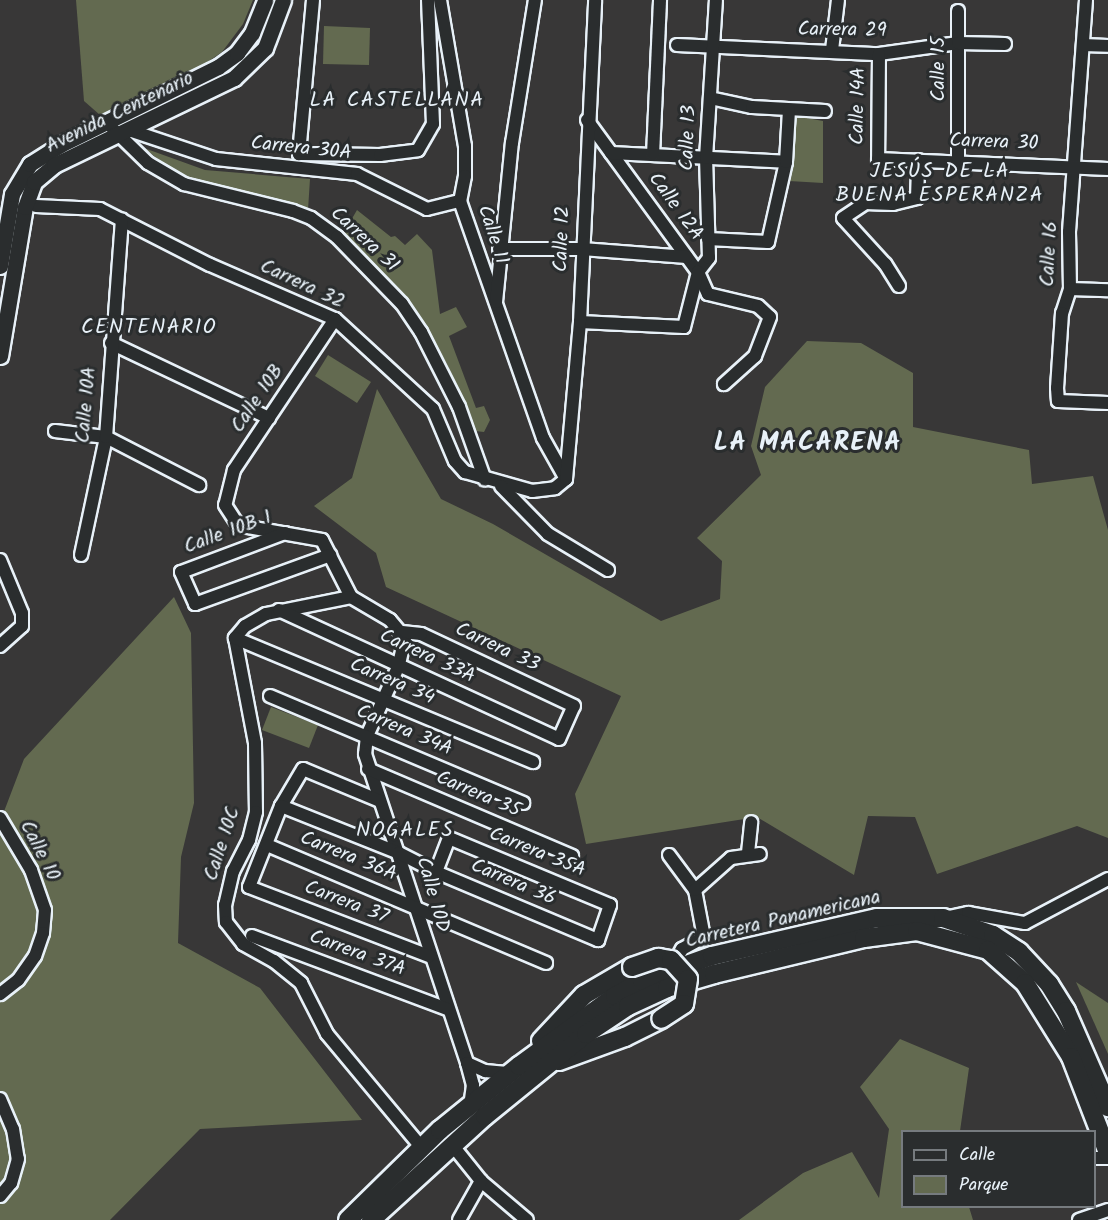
<!DOCTYPE html>
<meta charset="utf-8">
<style>
body{margin:0}
#map{position:relative;width:1108px;height:1220px;overflow:hidden;background:#383737;font-family:Kalam,sans-serif}
div>[style]{position:absolute}
[style*='--x']{left:calc(var(--x)*1px);top:calc(var(--y)*1px);width:calc(var(--w)*1px);rotate:calc(var(--a)*1deg)}
.green>*{inset:0;background:#636a50}
.roads{filter:drop-shadow(2px 0 #e8f1f8) drop-shadow(-2px 0 #e8f1f8) drop-shadow(0 2px #e8f1f8) drop-shadow(0 -2px #e8f1f8)}
.minor>*{height:12px;margin:-6px;padding:0 6px;transform-origin:6px;border-radius:6px;background:#2a2d2e}
.major>*{height:15px;margin:-7.5px;padding:0 7.5px;transform-origin:7.5px;border-radius:7.5px;background:#2a2d2e}
.highway>*{height:18px;margin:-9px;padding:0 9px;transform-origin:9px;border-radius:9px;background:#2a2d2e}
.bridges{filter:drop-shadow(2px 0 #e8f1f8) drop-shadow(-2px 0 #e8f1f8) drop-shadow(0 2px #e8f1f8) drop-shadow(0 -2px #e8f1f8)}
.highway-bridge>*{height:18px;margin:-9px;padding:0 9px;transform-origin:9px;border-radius:9px;background:#2a2d2e}
span{translate:-50% -50%;white-space:nowrap;text-align:center;line-height:1.15;-webkit-text-stroke:6px #2a2d2e;paint-order:stroke}
.street-label{font-size:20px;color:#e8f1f8}
.neighbourhood-label{font-size:21px;color:#e8f1f8;letter-spacing:1.5px}
.district-label{font-size:26px;color:#e8f1f8;font-weight:700;letter-spacing:1.5px}
.legend{position:absolute;left:901px;top:1130px;width:195px;height:78px;box-sizing:border-box;background:#2a2d2e;border:2px solid #767b7f;margin:0;padding:8px 10px;list-style:none;font-size:18px;color:#e8f1f8}
.legend li{display:flex;align-items:center;gap:12px;height:30px}
.legend b{width:30px;border:2px solid #767b7f}
</style>
<div id="map">
<div class="green">
<i style="clip-path:polygon(76px 0,253px 0,243px 24px,222px 52px,187px 76px,100px 115px,84px 101px)"></i>
<i style="clip-path:polygon(324px 26px,370px 28px,369px 65px,323px 64px)"></i>
<i style="clip-path:polygon(791px 115px,823px 121px,823px 183px,789px 181px)"></i>
<i style="clip-path:polygon(144px 148px,205px 170px,310px 179px,308px 210px,182px 178px)"></i>
<i style="clip-path:polygon(357px 210px,391px 237px,395px 236px,405px 245px,417px 234px,432px 250px,440px 314px,456px 307px,467px 327px,449px 336px,476px 408px,484px 406px,490px 420px,484px 432px,475px 431px,447px 364px,417px 313px,343px 234px)"></i>
<i style="clip-path:polygon(807px 341px,861px 343px,913px 373px,913px 427px,1029px 450px,1032px 484px,1093px 476px,1108px 530px,1108px 838px,1077px 826px,937px 874px,915px 817px,868px 816px,854px 875px,757px 817px,586px 844px,575px 794px,621px 696px,386px 587px,376px 553px,314px 506px,352px 478px,377px 389px,441px 499px,493px 524px,661px 621px,720px 599px,722px 561px,697px 538px,761px 475px,751px 446px,765px 387px)"></i>
<i style="clip-path:polygon(328px 355px,371px 382px,357px 403px,315px 376px)"></i>
<i style="clip-path:polygon(174px 597px,191px 633px,194px 803px,181px 857px,178px 943px,260px 988px,362px 1120px,200px 1129px,110px 1220px,0 1220px,0 822px,24px 759px)"></i>
<i style="clip-path:polygon(271px 707px,318px 725px,309px 748px,262px 730px)"></i>
<i style="clip-path:polygon(1076px 982px,1108px 1003px,1108px 1054px)"></i>
<i style="clip-path:polygon(900px 1039px,969px 1068px,960px 1131px,902px 1132px,902px 1206px,969px 1207px,973px 1220px,739px 1220px,803px 1173px,852px 1152px,879px 1198px,889px 1129px,860px 1087px)"></i>
</div>
<div class="roads">
<div class="minor">
<i style="--x:313;--y:0;--w:155;--a:95.2"></i>
<i style="--x:299;--y:154;--w:81;--a:0.7"></i>
<i style="--x:380;--y:155;--w:38;--a:-7"></i>
<i style="--x:418;--y:150;--w:30;--a:-60"></i>
<i style="--x:433;--y:124;--w:124;--a:-92.3"></i>
<i style="--x:440;--y:0;--w:148;--a:80.3"></i>
<i style="--x:465;--y:146;--w:30;--a:90"></i>
<i style="--x:465;--y:176;--w:25;--a:101"></i>
<i style="--x:460;--y:201;--w:251;--a:70.7"></i>
<i style="--x:543;--y:438;--w:47;--a:60.7"></i>
<i style="--x:1086;--y:0;--w:233;--a:94.2"></i>
<i style="--x:1069;--y:232;--w:57;--a:89"></i>
<i style="--x:1070;--y:289;--w:25;--a:108"></i>
<i style="--x:1062;--y:313;--w:75;--a:93.8"></i>
<i style="--x:1057;--y:388;--w:13;--a:86"></i>
<i style="--x:1058;--y:401;--w:50;--a:2.3"></i>
<i style="--x:958;--y:11;--w:151;--a:90"></i>
<i style="--x:677;--y:45;--w:202;--a:2.6"></i>
<i style="--x:879;--y:54;--w:80;--a:-7.9"></i>
<i style="--x:958;--y:43;--w:47;--a:1.2"></i>
<i style="--x:1083;--y:45;--w:25;--a:2"></i>
<i style="--x:832;--y:50;--w:50;--a:-83.2"></i>
<i style="--x:879;--y:54;--w:105;--a:90.5"></i>
<i style="--x:878;--y:159;--w:230;--a:2.5"></i>
<i style="--x:710;--y:98;--w:43;--a:12.1"></i>
<i style="--x:752;--y:107;--w:73;--a:3.1"></i>
<i style="--x:587;--y:120;--w:188;--a:53.9"></i>
<i style="--x:698;--y:272;--w:24;--a:66"></i>
<i style="--x:708;--y:294;--w:51;--a:13.5"></i>
<i style="--x:758;--y:306;--w:16;--a:43"></i>
<i style="--x:770;--y:317;--w:42;--a:111"></i>
<i style="--x:755;--y:356;--w:42;--a:137.9"></i>
<i style="--x:112;--y:128;--w:50;--a:44.2"></i>
<i style="--x:148;--y:163;--w:42;--a:30.3"></i>
<i style="--x:184;--y:184;--w:112;--a:13.9"></i>
<i style="--x:293;--y:211;--w:19;--a:21"></i>
<i style="--x:311;--y:218;--w:32;--a:36"></i>
<i style="--x:337;--y:237;--w:93;--a:45.9"></i>
<i style="--x:402;--y:304;--w:34;--a:56"></i>
<i style="--x:421;--y:332;--w:84;--a:63.1"></i>
<i style="--x:459;--y:407;--w:77;--a:70.4"></i>
<i style="--x:132;--y:131;--w:89;--a:18.4"></i>
<i style="--x:216;--y:159;--w:142;--a:6.1"></i>
<i style="--x:357;--y:174;--w:78;--a:26.6"></i>
<i style="--x:427;--y:209;--w:34;--a:-14"></i>
<i style="--x:611;--y:153;--w:175;--a:2.9"></i>
<i style="--x:653;--y:155;--w:155;--a:-87.4"></i>
<i style="--x:36;--y:206;--w:64;--a:2.7"></i>
<i style="--x:100;--y:209;--w:123;--a:27"></i>
<i style="--x:210;--y:265;--w:136;--a:23.4"></i>
<i style="--x:335;--y:319;--w:133;--a:42.6"></i>
<i style="--x:433;--y:409;--w:56;--a:67.1"></i>
<i style="--x:455;--y:461;--w:15;--a:48"></i>
<i style="--x:465;--y:472;--w:70;--a:15.8"></i>
<i style="--x:532;--y:491;--w:23;--a:-7"></i>
<i style="--x:555;--y:488;--w:14;--a:-39"></i>
<i style="--x:708;--y:239;--w:60;--a:2.9"></i>
<i style="--x:768;--y:242;--w:82;--a:-77.3"></i>
<i style="--x:786;--y:162;--w:52;--a:-86.7"></i>
<i style="--x:499;--y:249;--w:83;--a:0"></i>
<i style="--x:582;--y:249;--w:105;--a:4.4"></i>
<i style="--x:698;--y:272;--w:18;--a:-52"></i>
<i style="--x:709;--y:258;--w:100;--a:-91.7"></i>
<i style="--x:706;--y:158;--w:158;--a:-86.4"></i>
<i style="--x:899;--y:286;--w:26;--a:-122"></i>
<i style="--x:885;--y:264;--w:62;--a:-132.4"></i>
<i style="--x:843;--y:218;--w:27;--a:-34"></i>
<i style="--x:865;--y:203;--w:28;--a:2"></i>
<i style="--x:893;--y:204;--w:25;--a:-14"></i>
<i style="--x:917;--y:198;--w:38;--a:-88"></i>
<i style="--x:1070;--y:289;--w:38;--a:2"></i>
<i style="--x:496;--y:302;--w:160;--a:-84.3"></i>
<i style="--x:512;--y:143;--w:145;--a:-80.9"></i>
<i style="--x:335;--y:319;--w:182;--a:123.8"></i>
<i style="--x:234;--y:470;--w:36;--a:104"></i>
<i style="--x:225;--y:505;--w:20;--a:57"></i>
<i style="--x:236;--y:522;--w:13;--a:23"></i>
<i style="--x:248;--y:527;--w:75;--a:10"></i>
<i style="--x:322;--y:540;--w:64;--a:63"></i>
<i style="--x:351;--y:597;--w:45;--a:30.5"></i>
<i style="--x:390;--y:620;--w:23;--a:50"></i>
<i style="--x:405;--y:638;--w:28;--a:103"></i>
<i style="--x:399;--y:665;--w:78;--a:114.3"></i>
<i style="--x:367;--y:736;--w:18;--a:96"></i>
<i style="--x:365;--y:754;--w:325;--a:71.7"></i>
<i style="--x:467;--y:1063;--w:23;--a:75"></i>
<i style="--x:473;--y:1085;--w:22;--a:98"></i>
<i style="--x:580;--y:322;--w:104;--a:2.8"></i>
<i style="--x:684;--y:327;--w:57;--a:-75.7"></i>
<i style="--x:111;--y:343;--w:175;--a:25.4"></i>
<i style="--x:55;--y:431;--w:51;--a:6.7"></i>
<i style="--x:106;--y:437;--w:105;--a:27.3"></i>
<i style="--x:566;--y:479;--w:158;--a:-84.9"></i>
<i style="--x:580;--y:322;--w:322;--a:-87.3"></i>
<i style="--x:501;--y:486;--w:67;--a:45.6"></i>
<i style="--x:548;--y:534;--w:70;--a:31"></i>
<i style="--x:285;--y:533;--w:111;--a:159.4"></i>
<i style="--x:181;--y:572;--w:35;--a:66"></i>
<i style="--x:195;--y:604;--w:144;--a:-19.9"></i>
<i style="--x:81;--y:555;--w:121;--a:-78"></i>
<i style="--x:106;--y:437;--w:218;--a:-85.8"></i>
<i style="--x:0;--y:560;--w:57;--a:67.5"></i>
<i style="--x:22;--y:613;--w:13;--a:90"></i>
<i style="--x:22;--y:626;--w:30;--a:138"></i>
<i style="--x:351;--y:597;--w:87;--a:168.7"></i>
<i style="--x:266;--y:614;--w:24;--a:150"></i>
<i style="--x:245;--y:626;--w:16;--a:130"></i>
<i style="--x:235;--y:638;--w:107;--a:79.2"></i>
<i style="--x:255;--y:743;--w:69;--a:89.2"></i>
<i style="--x:256;--y:812;--w:29;--a:104"></i>
<i style="--x:249;--y:840;--w:35;--a:117"></i>
<i style="--x:233;--y:871;--w:35;--a:103"></i>
<i style="--x:225;--y:905;--w:17;--a:87"></i>
<i style="--x:226;--y:922;--w:28;--a:52"></i>
<i style="--x:243;--y:944;--w:35;--a:29"></i>
<i style="--x:274;--y:961;--w:35;--a:39"></i>
<i style="--x:301;--y:983;--w:57;--a:63"></i>
<i style="--x:327;--y:1034;--w:148;--a:50.2"></i>
<i style="--x:279;--y:610;--w:308;--a:24.7"></i>
<i style="--x:559;--y:739;--w:36;--a:-66"></i>
<i style="--x:574;--y:706;--w:169;--a:-154.8"></i>
<i style="--x:421;--y:634;--w:19;--a:-174"></i>
<i style="--x:235;--y:638;--w:323;--a:22.6"></i>
<i style="--x:270;--y:696;--w:275;--a:22.9"></i>
<i style="--x:368;--y:769;--w:222;--a:23.1"></i>
<i style="--x:380;--y:801;--w:83;--a:-157.4"></i>
<i style="--x:303;--y:769;--w:43;--a:120.7"></i>
<i style="--x:281;--y:806;--w:87;--a:111.6"></i>
<i style="--x:249;--y:887;--w:193;--a:21"></i>
<i style="--x:281;--y:806;--w:127;--a:21.7"></i>
<i style="--x:399;--y:853;--w:42;--a:27.2"></i>
<i style="--x:436;--y:872;--w:176;--a:22.8"></i>
<i style="--x:598;--y:940;--w:37;--a:-71"></i>
<i style="--x:610;--y:905;--w:174;--a:-157.4"></i>
<i style="--x:449;--y:838;--w:36;--a:111"></i>
<i style="--x:0;--y:818;--w:61;--a:59.2"></i>
<i style="--x:31;--y:870;--w:42;--a:70.7"></i>
<i style="--x:45;--y:910;--w:23;--a:95"></i>
<i style="--x:43;--y:933;--w:24;--a:109"></i>
<i style="--x:35;--y:956;--w:29;--a:125"></i>
<i style="--x:18;--y:980;--w:23;--a:142"></i>
<i style="--x:267;--y:845;--w:303;--a:22.9"></i>
<i style="--x:748;--y:853;--w:31;--a:-84"></i>
<i style="--x:669;--y:855;--w:44;--a:53.4"></i>
<i style="--x:695;--y:890;--w:48;--a:79.2"></i>
<i style="--x:704;--y:937;--w:25;--a:151"></i>
<i style="--x:682;--y:949;--w:23;--a:119"></i>
<i style="--x:695;--y:890;--w:48;--a:-41.6"></i>
<i style="--x:731;--y:858;--w:29;--a:-8"></i>
<i style="--x:944;--y:918;--w:25;--a:-12"></i>
<i style="--x:968;--y:913;--w:58;--a:10"></i>
<i style="--x:1025;--y:923;--w:94;--a:-27.9"></i>
<i style="--x:252;--y:936;--w:208;--a:20.5"></i>
<i style="--x:467;--y:1063;--w:20;--a:24"></i>
<i style="--x:485;--y:1071;--w:25;--a:5"></i>
<i style="--x:0;--y:1099;--w:33;--a:67"></i>
<i style="--x:13;--y:1129;--w:30;--a:81"></i>
<i style="--x:18;--y:1159;--w:25;--a:106"></i>
<i style="--x:11;--y:1183;--w:17;--a:130"></i>
<i style="--x:453;--y:1146;--w:45;--a:51.3"></i>
<i style="--x:481;--y:1181;--w:60;--a:40.3"></i>
<i style="--x:1094;--y:1158;--w:14;--a:0"></i>
<i style="--x:459;--y:1220;--w:45;--a:-60.6"></i>
<i style="--x:1079;--y:1220;--w:31;--a:-19"></i>
</div>
<div class="major">
<i style="--x:0;--y:266;--w:73;--a:-80.5"></i>
<i style="--x:12;--y:194;--w:35;--a:-59"></i>
<i style="--x:30;--y:164;--w:36;--a:-32"></i>
<i style="--x:60;--y:145;--w:176;--a:-26.3"></i>
<i style="--x:218;--y:67;--w:24;--a:-36"></i>
<i style="--x:237;--y:53;--w:25;--a:-53"></i>
<i style="--x:252;--y:33;--w:35;--a:-68"></i>
<i style="--x:0;--y:356;--w:151;--a:-80.5"></i>
<i style="--x:25;--y:207;--w:27;--a:-70"></i>
<i style="--x:34;--y:182;--w:26;--a:-40"></i>
<i style="--x:54;--y:165;--w:200;--a:-25.8"></i>
<i style="--x:234;--y:78;--w:43;--a:-44.1"></i>
<i style="--x:265;--y:48;--w:51;--a:-69.4"></i>
</div>
<div class="highway">
<i style="--x:541;--y:1041;--w:63;--a:-46.9"></i>
<i style="--x:584;--y:995;--w:56;--a:-30.3"></i>
<i style="--x:559;--y:1061;--w:70;--a:-20"></i>
<i style="--x:625;--y:1037;--w:40;--a:-26.6"></i>
<i style="--x:348;--y:1220;--w:129;--a:-44.4"></i>
<i style="--x:440;--y:1130;--w:102;--a:-39"></i>
<i style="--x:519;--y:1066;--w:119;--a:-36.1"></i>
<i style="--x:615;--y:996;--w:31;--a:-29"></i>
<i style="--x:642;--y:981;--w:74;--a:-19.7"></i>
<i style="--x:712;--y:956;--w:169;--a:-13"></i>
<i style="--x:877;--y:918;--w:66;--a:0"></i>
<i style="--x:943;--y:918;--w:53;--a:18.8"></i>
<i style="--x:993;--y:935;--w:31;--a:33"></i>
<i style="--x:1019;--y:952;--w:44;--a:46.8"></i>
<i style="--x:1049;--y:984;--w:32;--a:58"></i>
<i style="--x:1066;--y:1011;--w:105;--a:66.4"></i>
<i style="--x:371;--y:1220;--w:154;--a:-42.4"></i>
<i style="--x:485;--y:1116;--w:130;--a:-39.1"></i>
<i style="--x:586;--y:1034;--w:50;--a:-33.7"></i>
<i style="--x:628;--y:1006;--w:43;--a:-24.8"></i>
<i style="--x:667;--y:988;--w:49;--a:-16.6"></i>
<i style="--x:714;--y:974;--w:154;--a:-13.5"></i>
<i style="--x:864;--y:938;--w:53;--a:-7.5"></i>
<i style="--x:917;--y:931;--w:73;--a:15"></i>
<i style="--x:988;--y:950;--w:50;--a:41.7"></i>
<i style="--x:1025;--y:983;--w:87;--a:58.1"></i>
<i style="--x:1071;--y:1057;--w:103;--a:68.9"></i>
</div>
</div>
<div class="bridges">
<div class="highway-bridge">
<i style="--x:632;--y:967;--w:28;--a:-19"></i>
<i style="--x:658;--y:958;--w:13;--a:9"></i>
<i style="--x:671;--y:960;--w:25;--a:48"></i>
<i style="--x:688;--y:979;--w:25;--a:99"></i>
<i style="--x:684;--y:1004;--w:27;--a:147"></i>
</div>
</div>
<div class="street-label">
<span style="left:842px;top:31px;rotate:1deg">Carrera 29</span>
<span style="left:939px;top:69px;rotate:-90deg">Calle 15</span>
<span style="left:859px;top:106px;rotate:-89deg">Calle 14A</span>
<span style="left:120px;top:113px;rotate:-26deg">Avenida Centenario</span>
<span style="left:689px;top:138px;rotate:-88deg">Calle 13</span>
<span style="left:994px;top:143px;rotate:2deg">Carrera 30</span>
<span style="left:301px;top:149px;rotate:6deg">Carrera 30A</span>
<span style="left:675px;top:207px;rotate:54deg">Calle 12A</span>
<span style="left:492px;top:235px;rotate:72deg">Calle 11</span>
<span style="left:563px;top:239px;rotate:-88deg">Calle 12</span>
<span style="left:364px;top:240px;rotate:43deg">Carrera 31</span>
<span style="left:1050px;top:254px;rotate:-87deg">Calle 16</span>
<span style="left:302px;top:285px;rotate:25deg">Carrera 32</span>
<span style="left:258px;top:399px;rotate:-56deg">Calle 10B</span>
<span style="left:87px;top:405px;rotate:-85deg">Calle 10A</span>
<span style="left:228px;top:533px;rotate:-20deg">Calle 10B 1</span>
<span style="left:497px;top:648px;rotate:25deg">Carrera 33</span>
<span style="left:427px;top:657px;rotate:25deg">Carrera 33A</span>
<span style="left:392px;top:682px;rotate:23deg">Carrera 34</span>
<span style="left:404px;top:731px;rotate:23deg">Carrera 34A</span>
<span style="left:478px;top:795px;rotate:23deg">Carrera 35</span>
<span style="left:223px;top:844px;rotate:-72deg">Calle 10C</span>
<span style="left:39px;top:851px;rotate:63deg">Calle 10</span>
<span style="left:537px;top:853px;rotate:22deg">Carrera 35A</span>
<span style="left:348px;top:857px;rotate:22deg">Carrera 36A</span>
<span style="left:513px;top:883px;rotate:23deg">Carrera 36</span>
<span style="left:432px;top:895px;rotate:74deg">Calle 10D</span>
<span style="left:346px;top:903px;rotate:21deg">Carrera 37</span>
<span style="left:783px;top:920px;rotate:-13deg">Carretera Panamericana</span>
<span style="left:357px;top:954px;rotate:20deg">Carrera 37A</span>
</div>
<div class="neighbourhood-label">
<span style="left:397px;top:101px">LA CASTELLANA</span>
<span style="left:940px;top:184px">JESÚS DE LA<br>BUENA ESPERANZA</span>
<span style="left:149px;top:328px">CENTENARIO</span>
<span style="left:405px;top:831px">NOGALES</span>
</div>
<div class="district-label">
<span style="left:808px;top:444px">LA MACARENA</span>
</div>
<ul class="legend">
<li><b style="height:8px;background:#2a2d2e"></b>Calle</li>
<li><b style="height:16px;background:#636a50"></b>Parque</li>
</ul>
</div>
